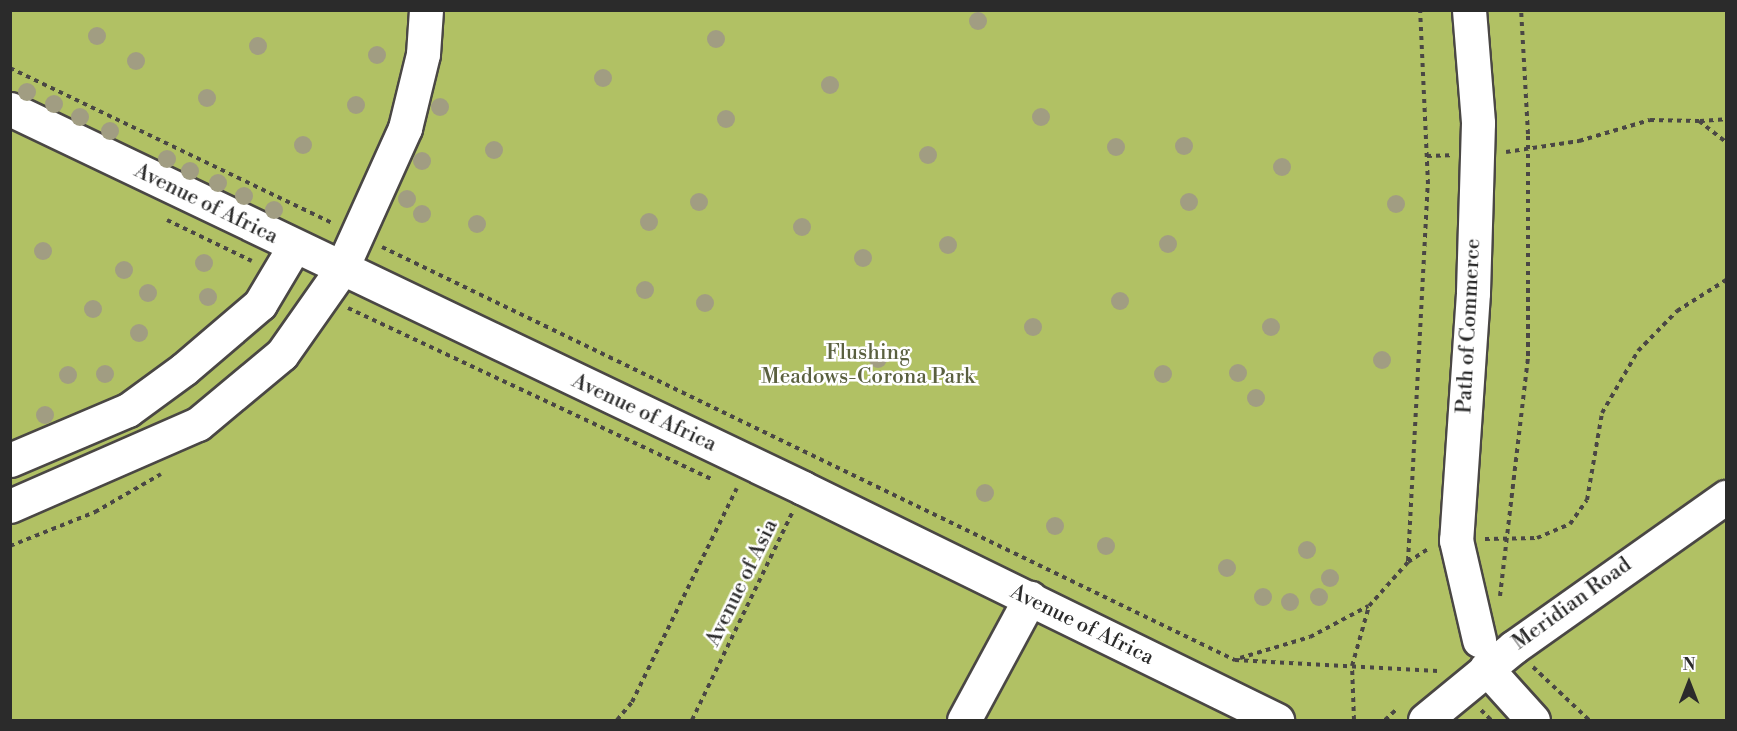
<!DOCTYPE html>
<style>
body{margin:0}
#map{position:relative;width:1737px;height:731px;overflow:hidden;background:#f7e8d3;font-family:"Libre Bodoni",serif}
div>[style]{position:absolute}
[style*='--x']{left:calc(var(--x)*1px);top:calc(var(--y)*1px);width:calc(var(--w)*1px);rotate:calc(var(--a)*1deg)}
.green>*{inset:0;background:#b1c164}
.path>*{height:4px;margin-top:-2px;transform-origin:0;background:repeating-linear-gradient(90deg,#4a4744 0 4.5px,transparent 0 9px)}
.roads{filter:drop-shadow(2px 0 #4a4744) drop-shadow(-2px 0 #4a4744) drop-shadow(0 2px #4a4744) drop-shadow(0 -2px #4a4744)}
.minor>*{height:33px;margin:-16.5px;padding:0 16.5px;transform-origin:16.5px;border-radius:16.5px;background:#fff}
.trees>*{width:18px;height:18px;margin:-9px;border-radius:50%;background:#a19d82}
span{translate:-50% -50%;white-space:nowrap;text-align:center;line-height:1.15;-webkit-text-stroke:5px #fff;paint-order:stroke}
.street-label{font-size:21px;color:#2b2b2b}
.park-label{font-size:21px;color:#5a603f}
.frame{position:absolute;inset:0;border:12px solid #2b2b2b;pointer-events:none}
.north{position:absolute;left:1659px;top:653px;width:60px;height:60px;-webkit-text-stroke:4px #fff;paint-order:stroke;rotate:0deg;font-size:16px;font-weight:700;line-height:24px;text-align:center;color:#2b2b2b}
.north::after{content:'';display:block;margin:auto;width:21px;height:27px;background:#2b2b2b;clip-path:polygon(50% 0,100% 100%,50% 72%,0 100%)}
</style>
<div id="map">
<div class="green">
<i style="clip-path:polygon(11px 11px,1726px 11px,1726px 720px,11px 720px)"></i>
</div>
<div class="path">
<i style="--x:10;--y:68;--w:357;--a:25.7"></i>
<i style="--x:1700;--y:121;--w:26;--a:-4"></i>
<i style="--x:1506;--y:152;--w:74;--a:-8.6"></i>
<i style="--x:1579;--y:141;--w:74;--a:-16.5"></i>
<i style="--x:1650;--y:120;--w:49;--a:1.2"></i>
<i style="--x:1699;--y:121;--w:34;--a:38"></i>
<i style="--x:1427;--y:156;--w:23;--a:-2"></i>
<i style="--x:167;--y:220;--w:94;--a:25.8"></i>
<i style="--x:382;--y:247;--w:948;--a:25.84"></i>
<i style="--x:1235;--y:660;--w:203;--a:3.1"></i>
<i style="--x:348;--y:308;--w:403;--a:25.2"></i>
<i style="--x:1485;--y:539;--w:52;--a:-1.1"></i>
<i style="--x:1537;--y:538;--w:36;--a:-23"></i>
<i style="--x:1570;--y:524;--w:29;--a:-55"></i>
<i style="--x:1587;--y:500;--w:88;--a:-80.2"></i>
<i style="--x:1602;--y:413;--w:72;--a:-59.9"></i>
<i style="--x:1638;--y:351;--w:56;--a:-45.7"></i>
<i style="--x:1677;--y:311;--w:58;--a:-32.3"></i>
<i style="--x:10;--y:546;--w:92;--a:-21.8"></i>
<i style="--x:95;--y:512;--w:76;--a:-29.9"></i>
<i style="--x:1408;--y:561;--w:378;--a:-87"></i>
<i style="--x:1428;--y:184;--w:174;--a:-92.6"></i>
<i style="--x:1500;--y:596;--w:242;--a:-83.3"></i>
<i style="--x:1528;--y:356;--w:222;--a:-90"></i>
<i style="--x:1528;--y:134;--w:124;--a:-93.2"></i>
<i style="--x:1240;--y:658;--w:73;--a:-16.7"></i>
<i style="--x:1310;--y:637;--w:66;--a:-28.1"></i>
<i style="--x:1533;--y:667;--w:77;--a:43.4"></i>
<i style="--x:1481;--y:710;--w:14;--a:45"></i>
<i style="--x:617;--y:720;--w:23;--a:-50"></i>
<i style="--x:632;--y:702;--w:238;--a:-63.9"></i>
<i style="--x:692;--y:720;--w:230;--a:-64.2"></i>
<i style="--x:1354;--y:720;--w:54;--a:-92.1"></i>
<i style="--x:1352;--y:666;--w:62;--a:-74.2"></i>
<i style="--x:1369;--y:606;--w:59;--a:-48.4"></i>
<i style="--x:1408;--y:562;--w:24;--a:-33"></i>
<i style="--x:1385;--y:720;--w:16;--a:-43"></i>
</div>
<div class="roads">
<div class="minor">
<i style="--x:1469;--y:10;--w:113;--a:85.4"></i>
<i style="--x:1478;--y:123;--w:170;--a:91.7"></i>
<i style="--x:1473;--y:293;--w:248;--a:93.9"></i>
<i style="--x:1456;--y:540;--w:103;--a:77"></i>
<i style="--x:10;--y:109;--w:879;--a:25.54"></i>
<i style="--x:803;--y:488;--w:528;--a:26.08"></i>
<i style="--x:10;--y:460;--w:128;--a:-23"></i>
<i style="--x:128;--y:410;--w:69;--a:-36.2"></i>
<i style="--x:184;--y:369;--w:100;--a:-40.5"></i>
<i style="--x:260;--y:304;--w:66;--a:-59.2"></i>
<i style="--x:10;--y:506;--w:205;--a:-23.6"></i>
<i style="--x:198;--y:424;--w:109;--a:-39.8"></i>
<i style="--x:282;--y:354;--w:103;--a:-54.9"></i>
<i style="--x:341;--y:270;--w:156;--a:-65.7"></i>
<i style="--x:405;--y:128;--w:76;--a:-76.3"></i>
<i style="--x:423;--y:54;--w:44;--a:-86.1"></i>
<i style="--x:1486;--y:668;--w:70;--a:47.9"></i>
<i style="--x:964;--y:720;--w:139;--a:-61.6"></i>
<i style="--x:1425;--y:720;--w:115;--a:-39.4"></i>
<i style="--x:1514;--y:647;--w:260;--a:-35.3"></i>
</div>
</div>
<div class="trees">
<i style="left:978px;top:21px"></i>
<i style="left:97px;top:36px"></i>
<i style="left:716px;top:39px"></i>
<i style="left:258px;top:46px"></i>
<i style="left:377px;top:55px"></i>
<i style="left:136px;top:61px"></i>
<i style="left:603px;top:78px"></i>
<i style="left:830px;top:85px"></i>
<i style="left:27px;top:92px"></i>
<i style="left:207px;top:98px"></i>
<i style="left:54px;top:104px"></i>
<i style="left:356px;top:105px"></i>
<i style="left:440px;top:107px"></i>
<i style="left:80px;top:117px"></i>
<i style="left:1041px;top:117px"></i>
<i style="left:726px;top:119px"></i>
<i style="left:110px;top:131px"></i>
<i style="left:303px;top:145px"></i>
<i style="left:1184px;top:146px"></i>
<i style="left:1116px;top:147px"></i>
<i style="left:494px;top:150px"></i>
<i style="left:928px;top:155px"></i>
<i style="left:167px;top:159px"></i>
<i style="left:422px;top:161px"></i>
<i style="left:1282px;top:167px"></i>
<i style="left:190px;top:171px"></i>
<i style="left:218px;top:183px"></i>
<i style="left:244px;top:196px"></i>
<i style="left:407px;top:199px"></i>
<i style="left:699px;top:202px"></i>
<i style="left:1189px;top:202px"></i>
<i style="left:1396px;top:204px"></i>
<i style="left:274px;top:210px"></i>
<i style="left:422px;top:214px"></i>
<i style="left:649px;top:222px"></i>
<i style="left:477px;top:224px"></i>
<i style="left:802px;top:227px"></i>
<i style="left:1168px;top:244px"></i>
<i style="left:948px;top:245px"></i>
<i style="left:43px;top:251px"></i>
<i style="left:863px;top:258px"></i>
<i style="left:204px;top:263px"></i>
<i style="left:124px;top:270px"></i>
<i style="left:645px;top:290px"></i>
<i style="left:148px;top:293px"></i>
<i style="left:208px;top:297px"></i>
<i style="left:1120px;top:301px"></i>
<i style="left:705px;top:303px"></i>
<i style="left:93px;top:309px"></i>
<i style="left:1033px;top:327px"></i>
<i style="left:1271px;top:327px"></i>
<i style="left:139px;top:333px"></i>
<i style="left:878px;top:359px"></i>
<i style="left:1382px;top:360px"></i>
<i style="left:1238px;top:373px"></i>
<i style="left:105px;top:374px"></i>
<i style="left:1163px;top:374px"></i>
<i style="left:68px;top:375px"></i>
<i style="left:1256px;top:398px"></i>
<i style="left:45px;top:415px"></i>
<i style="left:985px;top:493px"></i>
<i style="left:1055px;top:526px"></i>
<i style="left:1106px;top:546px"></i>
<i style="left:1307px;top:550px"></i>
<i style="left:1227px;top:568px"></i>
<i style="left:1330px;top:578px"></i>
<i style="left:1263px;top:597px"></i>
<i style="left:1319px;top:597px"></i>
<i style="left:1290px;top:602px"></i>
</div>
<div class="street-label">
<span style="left:206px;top:204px;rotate:26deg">Avenue of Africa</span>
<span style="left:1469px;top:326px;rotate:-87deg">Path of Commerce</span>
<span style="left:644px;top:413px;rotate:25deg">Avenue of Africa</span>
<span style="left:742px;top:583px;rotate:-64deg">Avenue of Asia</span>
<span style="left:1572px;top:604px;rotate:-36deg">Meridian Road</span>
<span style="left:1082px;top:625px;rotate:26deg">Avenue of Africa</span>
</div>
<div class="park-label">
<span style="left:868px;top:365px">Flushing<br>Meadows-Corona Park</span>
</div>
<div class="frame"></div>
<div class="north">N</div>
</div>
